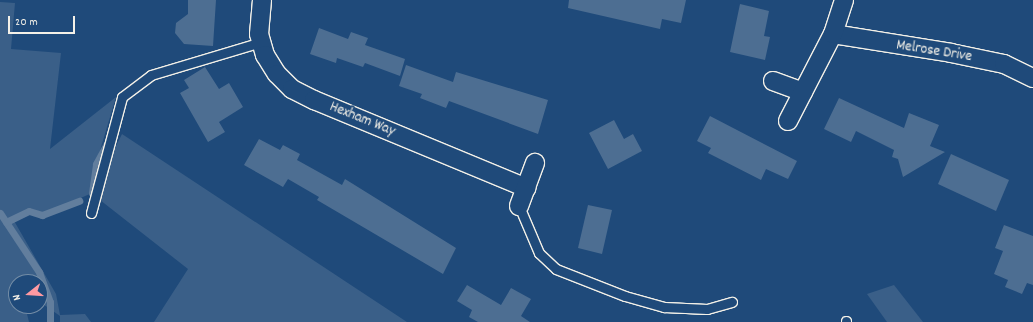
<!DOCTYPE html>
<style>
body{margin:0}
#map{position:relative;width:1033px;height:322px;overflow:hidden;background:#1f4a7a;font-family:Dekko,sans-serif}
div>[style]{position:absolute}
[style*='--x']{left:calc(var(--x)*1px);top:calc(var(--y)*1px);width:calc(var(--w)*1px);rotate:calc(var(--a)*1deg)}
.green>*{inset:0;background:#3a5f88}
.stream>*{height:7px;margin:-3.5px;padding:0 3.5px;transform-origin:3.5px;border-radius:3.5px;background:#627e9d}
.building>*{inset:0;background:#4d6e92}
.roads{filter:drop-shadow(1px 0 #f4f1e8) drop-shadow(-1px 0 #f4f1e8) drop-shadow(0 1px #f4f1e8) drop-shadow(0 -1px #f4f1e8)}
.lane>*{height:9px;margin:-4.5px;padding:0 4.5px;transform-origin:4.5px;border-radius:4.5px;background:#1f4a7a}
.street>*{height:18px;margin:-9px;padding:0 9px;transform-origin:9px;border-radius:9px;background:#1f4a7a}
span{translate:-50% -50%;white-space:nowrap;text-align:center;line-height:1.15;-webkit-text-stroke:3.5px #1f4a7a;paint-order:stroke}
.street-label{font-size:15px;color:#f4f1e8}
.north{position:absolute;left:8px;top:274px;width:40px;height:40px;box-sizing:border-box;background:#1f4a7a;border:1px solid #748da6;border-radius:50%;rotate:253deg;font-size:11px;font-weight:700;line-height:16px;text-align:center;color:#f4f1e8}
.north::after{content:'';display:block;margin:auto;width:14px;height:18px;background:#ff9aa2;clip-path:polygon(50% 0,100% 100%,50% 72%,0 100%)}
.scale{position:absolute;left:8px;top:16px;width:67px;height:18px;box-sizing:border-box;border:2px solid #f4f1e8;border-top:0;padding-left:5px;font-size:12px;line-height:14px;white-space:nowrap;color:#f4f1e8;-webkit-text-stroke:3px #1f4a7a;paint-order:stroke}
</style>
<div id="map">
<div class="green">
<i style="clip-path:polygon(0 2px,15px 3px,11px 49px,61px 53px,50px 149px,116px 97px,96px 164px,92px 193px,42px 215px,29px 211px,13px 219px,56px 294px,60px 315px,85px 314px,91px 322px,60px 322px,60px 316px,40px 302px,40px 282px,16px 282px,16px 306px,25px 306px,29px 322px,0 322px)"></i>
<i style="clip-path:polygon(122px 134px,407px 322px,154px 322px,188px 269px,100px 200px,111px 156px)"></i>
<i style="clip-path:polygon(894px 285px,923px 322px,887px 322px,867px 294px)"></i>
</div>
<div class="stream">
<i style="--x:92;--y:193;--w:29;--a:-82"></i>
<i style="--x:96;--y:164;--w:24;--a:-62"></i>
<i style="--x:0;--y:213;--w:71;--a:56.5"></i>
<i style="--x:39;--y:272;--w:32;--a:70"></i>
<i style="--x:50;--y:302;--w:20;--a:90"></i>
<i style="--x:6;--y:222;--w:25;--a:-26"></i>
<i style="--x:29;--y:211;--w:14;--a:17"></i>
<i style="--x:42;--y:215;--w:40;--a:-21"></i>
</div>
<div class="building">
<i style="clip-path:polygon(188px 0,216px 0,213px 46px,184px 44px,175px 33px,176px 23px,188px 14px)"></i>
<i style="clip-path:polygon(569px 0,686px 0,681px 23px,662px 19px,660px 29px,568px 8px)"></i>
<i style="clip-path:polygon(740px 4px,769px 11px,764px 36px,770px 37px,765px 60px,730px 52px)"></i>
<i style="clip-path:polygon(319px 28px,348px 39px,351px 32px,368px 38px,365px 45px,405px 59px,400px 76px,365px 63px,363px 67px,337px 58px,336px 63px,310px 54px)"></i>
<i style="clip-path:polygon(406px 65px,453px 82px,456px 72px,548px 100px,538px 134px,449px 101px,446px 108px,420px 98px,422px 94px,399px 86px)"></i>
<i style="clip-path:polygon(205px 67px,219px 89px,229px 83px,243px 107px,219px 122px,225px 132px,208px 142px,180px 93px,189px 88px,184px 80px)"></i>
<i style="clip-path:polygon(839px 98px,904px 128px,909px 113px,939px 125px,930px 146px,945px 152px,903px 177px,898px 159px,892px 157px,894px 150px,856px 131px,851px 142px,824px 129px)"></i>
<i style="clip-path:polygon(710px 116px,797px 161px,788px 179px,766px 169px,761px 180px,708px 153px,711px 148px,697px 141px)"></i>
<i style="clip-path:polygon(614px 120px,624px 139px,633px 134px,642px 151px,608px 169px,589px 133px)"></i>
<i style="clip-path:polygon(259px 139px,280px 150px,283px 145px,300px 154px,297px 160px,342px 185px,345px 179px,456px 248px,443px 274px,317px 200px,319px 197px,288px 179px,283px 187px,244px 165px)"></i>
<i style="clip-path:polygon(951px 154px,1009px 180px,996px 211px,938px 184px)"></i>
<i style="clip-path:polygon(588px 205px,612px 210px,602px 254px,578px 248px)"></i>
<i style="clip-path:polygon(1004px 225px,1033px 236px,1033px 285px,1027px 283px,1022px 294px,1005px 287px,1008px 280px,994px 274px,1003px 251px,995px 248px)"></i>
<i style="clip-path:polygon(467px 285px,501px 305px,511px 288px,531px 299px,521px 316px,530px 322px,478px 322px,469px 317px,472px 310px,457px 301px)"></i>
</div>
<div class="roads">
<div class="lane">
<i style="--x:519;--y:206;--w:51;--a:66.9"></i>
<i style="--x:539;--y:253;--w:23;--a:43"></i>
<i style="--x:556;--y:269;--w:74;--a:21.4"></i>
<i style="--x:625;--y:296;--w:41;--a:15.8"></i>
<i style="--x:664;--y:307;--w:43;--a:2.7"></i>
<i style="--x:707;--y:309;--w:26;--a:-16"></i>
<i style="--x:91;--y:213;--w:120;--a:-75"></i>
<i style="--x:122;--y:97;--w:36;--a:-37"></i>
<i style="--x:151;--y:75;--w:115;--a:-16.7"></i>
<i style="--x:846;--y:322;--w:1;--a:-90"></i>
</div>
<div class="street">
<i style="--x:262;--y:0;--w:34;--a:95"></i>
<i style="--x:259;--y:34;--w:22;--a:74"></i>
<i style="--x:265;--y:55;--w:22;--a:58"></i>
<i style="--x:277;--y:74;--w:21;--a:45"></i>
<i style="--x:292;--y:89;--w:25;--a:27"></i>
<i style="--x:314;--y:100;--w:230;--a:22.5"></i>
<i style="--x:833;--y:34;--w:120;--a:9.1"></i>
<i style="--x:951;--y:53;--w:54;--a:11.7"></i>
<i style="--x:1004;--y:64;--w:32;--a:26"></i>
<i style="--x:773;--y:81;--w:32;--a:20"></i>
<i style="--x:788;--y:121;--w:98;--a:-62.7"></i>
<i style="--x:833;--y:34;--w:36;--a:-72"></i>
<i style="--x:519;--y:206;--w:46;--a:-69.6"></i>
</div>
</div>
<div class="street-label">
<span style="left:934px;top:52px;rotate:9deg">Melrose Drive</span>
<span style="left:362px;top:120px;rotate:22deg">Hexham Way</span>
</div>
<div class="north">N</div>
<div class="scale">20 m</div>
</div>
